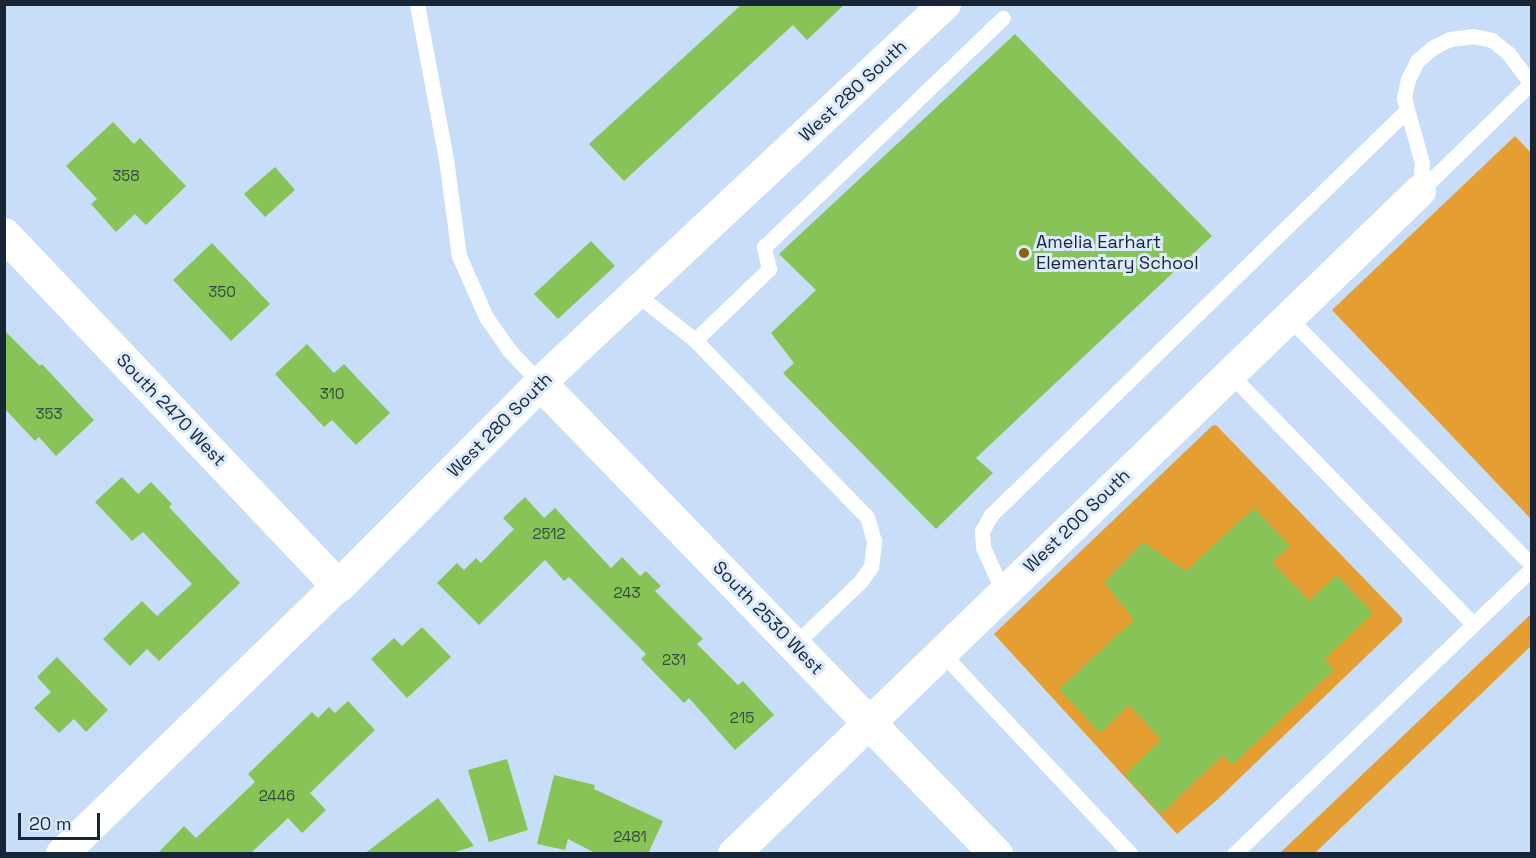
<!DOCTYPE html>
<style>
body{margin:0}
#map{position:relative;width:1536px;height:858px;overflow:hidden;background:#c8def8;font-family:"Space Grotesk",sans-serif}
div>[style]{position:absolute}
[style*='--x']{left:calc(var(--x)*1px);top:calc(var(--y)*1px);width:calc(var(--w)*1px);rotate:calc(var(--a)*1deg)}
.green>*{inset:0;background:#e49e32}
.building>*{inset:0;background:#87c356}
.service>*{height:15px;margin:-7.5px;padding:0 7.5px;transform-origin:7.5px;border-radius:7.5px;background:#fff}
.minor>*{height:32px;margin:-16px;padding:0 16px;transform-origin:16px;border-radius:16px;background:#fff}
.tertiary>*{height:33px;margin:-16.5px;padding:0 16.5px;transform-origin:16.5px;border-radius:16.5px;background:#fff}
.dots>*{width:16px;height:16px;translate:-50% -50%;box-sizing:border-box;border:3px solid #dbeafc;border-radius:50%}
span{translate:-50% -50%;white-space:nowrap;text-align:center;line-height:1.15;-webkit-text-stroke:6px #dbeafc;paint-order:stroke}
.number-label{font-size:15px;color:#334c3d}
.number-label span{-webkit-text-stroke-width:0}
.street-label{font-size:18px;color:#172535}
.poi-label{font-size:18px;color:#172535}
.left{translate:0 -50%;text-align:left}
.frame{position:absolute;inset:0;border:6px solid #172535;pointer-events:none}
.scale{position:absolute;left:18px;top:813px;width:82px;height:27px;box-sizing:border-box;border:3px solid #172535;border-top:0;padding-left:8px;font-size:18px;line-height:21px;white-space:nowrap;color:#172535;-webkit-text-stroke:4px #dbeafc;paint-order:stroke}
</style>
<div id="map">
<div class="green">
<i style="clip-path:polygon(1515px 136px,1532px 154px,1531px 519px,1332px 310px)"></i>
<i style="clip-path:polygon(1216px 425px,1402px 618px,1402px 622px,1217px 800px,1177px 834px,994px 634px,1212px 426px)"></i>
<i style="clip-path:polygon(1531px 614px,1531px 646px,1315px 853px,1280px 853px)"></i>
</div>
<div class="building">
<i style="clip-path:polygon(742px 4px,845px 4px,807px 40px,793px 25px,624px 181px,589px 144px)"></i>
<i style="clip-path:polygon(1015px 34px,1212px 236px,976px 458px,993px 473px,936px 529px,783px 373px,794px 363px,771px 333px,816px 290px,779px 254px)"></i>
<i style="clip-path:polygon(113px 122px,134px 144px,140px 138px,186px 186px,146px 225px,135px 214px,116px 232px,91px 204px,97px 199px,66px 166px)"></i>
<i style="clip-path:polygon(275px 167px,295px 190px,265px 217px,244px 194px)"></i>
<i style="clip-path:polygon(591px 241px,615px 266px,558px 319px,534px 294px)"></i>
<i style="clip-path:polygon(212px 243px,270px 304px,231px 341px,173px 280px)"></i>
<i style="clip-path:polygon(4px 330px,40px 366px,42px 364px,94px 420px,56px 456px,39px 437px,35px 441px,4px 408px)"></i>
<i style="clip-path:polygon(307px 344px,334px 373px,344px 364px,390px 413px,356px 445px,332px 420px,324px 427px,275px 374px)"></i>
<i style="clip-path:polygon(122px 477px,138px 494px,151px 482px,172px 504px,169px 507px,240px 583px,159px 661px,147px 649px,130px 666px,103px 639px,142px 601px,157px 616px,192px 584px,143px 532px,132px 541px,95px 502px)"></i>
<i style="clip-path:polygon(525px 497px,544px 518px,555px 508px,611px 568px,622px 557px,640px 576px,646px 571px,661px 586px,655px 591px,703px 639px,697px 644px,738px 685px,743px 681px,774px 715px,735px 750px,689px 698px,684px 703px,641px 659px,646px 654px,569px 577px,564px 581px,545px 560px,479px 625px,437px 583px,457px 563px,464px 570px,476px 558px,481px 563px,514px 529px,503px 518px)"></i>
<i style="clip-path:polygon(1254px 508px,1290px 546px,1272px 562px,1309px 601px,1337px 575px,1373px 613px,1324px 660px,1334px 670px,1232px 765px,1223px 755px,1161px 814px,1125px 775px,1161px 740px,1129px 705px,1100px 733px,1059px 689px,1134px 620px,1104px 582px,1143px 542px,1186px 571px)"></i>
<i style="clip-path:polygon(422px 627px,451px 657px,407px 698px,371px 659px,394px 638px,402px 646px)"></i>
<i style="clip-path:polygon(57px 657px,108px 710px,86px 732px,74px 719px,59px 733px,34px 708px,51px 692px,37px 677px)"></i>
<i style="clip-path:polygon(348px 701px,375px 730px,310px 793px,326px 810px,302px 833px,288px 818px,250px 854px,157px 854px,184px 826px,196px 838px,255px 782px,248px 774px,312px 712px,318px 718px,329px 707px,335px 713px)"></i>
<i style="clip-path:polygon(507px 759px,528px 830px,489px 842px,468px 770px)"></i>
<i style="clip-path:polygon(554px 775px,595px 785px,594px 789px,663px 821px,648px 854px,597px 854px,568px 839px,565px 850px,537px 844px)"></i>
<i style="clip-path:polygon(438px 798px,474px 846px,449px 854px,364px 854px)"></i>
</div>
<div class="service">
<i style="--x:417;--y:4;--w:158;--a:79.4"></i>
<i style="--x:446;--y:159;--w:98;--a:82.4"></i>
<i style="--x:459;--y:256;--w:67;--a:66.1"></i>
<i style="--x:486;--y:317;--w:39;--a:55"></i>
<i style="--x:508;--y:349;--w:47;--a:46.7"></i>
<i style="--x:1420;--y:191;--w:28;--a:-86"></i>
<i style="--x:1422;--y:163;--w:67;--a:-105.5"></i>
<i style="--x:1404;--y:98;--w:19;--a:-78"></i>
<i style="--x:1408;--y:79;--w:20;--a:-63"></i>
<i style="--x:1417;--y:61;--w:20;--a:-41"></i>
<i style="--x:1432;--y:48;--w:20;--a:-27"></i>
<i style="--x:1450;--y:39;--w:23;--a:-7"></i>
<i style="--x:1473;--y:36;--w:19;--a:12"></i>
<i style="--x:1492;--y:40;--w:21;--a:39"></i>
<i style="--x:1508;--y:53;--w:40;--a:53"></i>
<i style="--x:1420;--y:191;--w:153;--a:-44.2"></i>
<i style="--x:636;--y:294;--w:75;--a:37.9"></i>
<i style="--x:1289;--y:318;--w:346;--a:45.5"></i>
<i style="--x:1230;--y:374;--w:349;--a:45.8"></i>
<i style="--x:1003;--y:592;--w:49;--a:-114"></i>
<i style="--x:983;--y:547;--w:16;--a:-94"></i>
<i style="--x:982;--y:531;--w:18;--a:-61"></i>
<i style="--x:991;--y:515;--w:579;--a:-44.23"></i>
<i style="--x:794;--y:645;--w:91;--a:-43.7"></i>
<i style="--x:860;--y:582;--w:19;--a:-54"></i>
<i style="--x:871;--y:567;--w:26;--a:-83"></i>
<i style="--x:874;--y:541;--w:25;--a:-106"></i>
<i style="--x:867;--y:517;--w:247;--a:-134.2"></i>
<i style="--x:695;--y:340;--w:103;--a:-43.8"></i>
<i style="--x:769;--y:269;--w:23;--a:-103"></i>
<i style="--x:764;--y:247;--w:331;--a:-43.8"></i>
<i style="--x:941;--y:652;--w:277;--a:46.8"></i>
<i style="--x:1234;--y:854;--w:413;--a:-43.8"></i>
</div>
<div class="minor">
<i style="--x:540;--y:383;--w:555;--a:-43.1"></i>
<i style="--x:62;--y:854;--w:385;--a:-44.2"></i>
<i style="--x:734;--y:854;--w:954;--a:-44.02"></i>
</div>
<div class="tertiary">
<i style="--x:4;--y:234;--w:485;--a:46.5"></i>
<i style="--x:338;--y:586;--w:286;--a:-45.1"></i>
<i style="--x:540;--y:383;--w:656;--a:45.93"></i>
</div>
<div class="dots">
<i style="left:1024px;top:253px;background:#8e5e09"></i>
</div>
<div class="number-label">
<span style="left:126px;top:176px">358</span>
<span style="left:222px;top:292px">350</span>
<span style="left:332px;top:394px">310</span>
<span style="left:49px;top:414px">353</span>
<span style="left:549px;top:534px">2512</span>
<span style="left:627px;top:593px">243</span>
<span style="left:674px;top:660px">231</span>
<span style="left:742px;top:718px">215</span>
<span style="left:277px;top:796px">2446</span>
<span style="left:630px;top:837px">2481</span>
</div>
<div class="street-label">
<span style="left:853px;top:91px;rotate:-43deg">West 280 South</span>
<span style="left:171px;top:410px;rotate:46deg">South 2470 West</span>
<span style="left:500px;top:425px;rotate:-45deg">West 280 South</span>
<span style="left:1077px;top:521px;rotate:-44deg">West 200 South</span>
<span style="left:768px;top:618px;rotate:46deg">South 2530 West</span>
</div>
<div class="poi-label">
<span class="left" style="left:1036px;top:253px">Amelia Earhart<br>Elementary School</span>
</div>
<div class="frame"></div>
<div class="scale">20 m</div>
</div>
